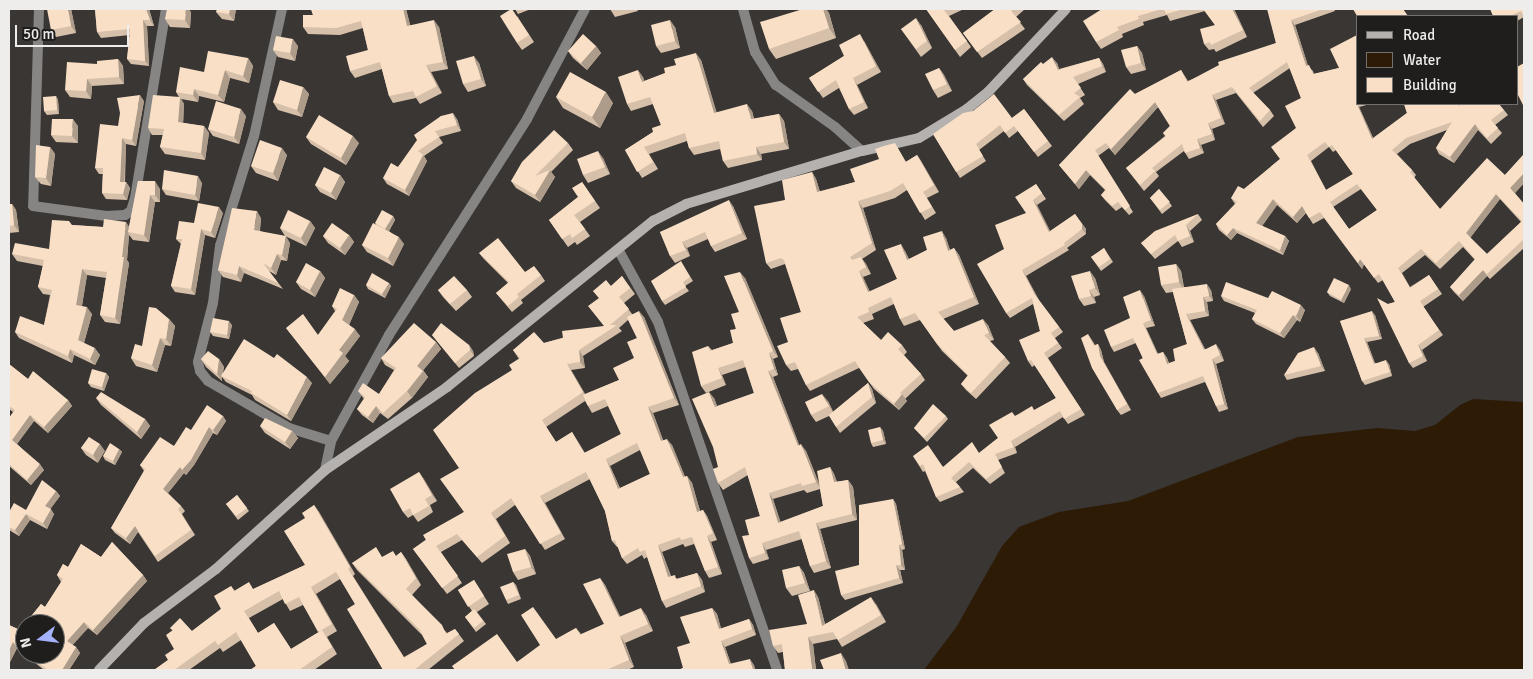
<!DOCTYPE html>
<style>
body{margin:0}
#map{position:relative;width:1533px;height:679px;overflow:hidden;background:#393634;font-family:Signika,sans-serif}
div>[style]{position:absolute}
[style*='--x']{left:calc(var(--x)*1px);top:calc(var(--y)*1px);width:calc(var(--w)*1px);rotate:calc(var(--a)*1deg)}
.water>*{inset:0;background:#2e1b06}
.minor>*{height:10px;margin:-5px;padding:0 5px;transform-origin:5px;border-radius:5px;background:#878584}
.secondary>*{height:10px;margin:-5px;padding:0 5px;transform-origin:5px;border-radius:5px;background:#b4b1af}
.wall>*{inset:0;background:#d6c0aa}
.shaded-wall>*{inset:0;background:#ae9c8b}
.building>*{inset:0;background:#f9dfc6}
span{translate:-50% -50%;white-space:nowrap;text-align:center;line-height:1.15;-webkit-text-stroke:5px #1f1e1d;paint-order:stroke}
.frame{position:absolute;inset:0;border:10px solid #efedeb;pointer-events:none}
.legend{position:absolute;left:1356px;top:15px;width:162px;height:90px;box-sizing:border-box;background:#1f1e1d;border:1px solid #72716f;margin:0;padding:6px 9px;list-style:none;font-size:15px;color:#efedeb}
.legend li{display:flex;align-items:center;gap:10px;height:25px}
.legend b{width:25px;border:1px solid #72716f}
.north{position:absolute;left:15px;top:614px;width:50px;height:50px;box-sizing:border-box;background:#1f1e1d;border:1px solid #72716f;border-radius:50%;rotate:255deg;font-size:14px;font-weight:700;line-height:20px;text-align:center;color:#efedeb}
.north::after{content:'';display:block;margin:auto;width:18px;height:22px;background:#a4b2fc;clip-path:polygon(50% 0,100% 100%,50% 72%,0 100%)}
.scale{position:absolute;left:15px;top:25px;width:114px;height:22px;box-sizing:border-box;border:2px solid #efedeb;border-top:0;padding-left:6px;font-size:15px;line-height:18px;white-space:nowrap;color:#efedeb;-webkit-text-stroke:4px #1f1e1d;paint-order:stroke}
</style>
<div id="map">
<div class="water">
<i style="clip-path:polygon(1473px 399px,1524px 402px,1524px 670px,924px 670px,957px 626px,1002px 546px,1019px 527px,1059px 512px,1128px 501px,1298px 437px,1377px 428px,1415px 431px,1435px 425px,1460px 405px)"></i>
</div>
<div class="minor">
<i style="--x:39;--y:9;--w:197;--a:91.7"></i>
<i style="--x:33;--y:206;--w:74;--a:7.8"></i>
<i style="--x:106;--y:216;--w:19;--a:-3"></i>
<i style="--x:125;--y:215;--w:7;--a:-34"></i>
<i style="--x:131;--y:211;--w:14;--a:-73"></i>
<i style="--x:135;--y:198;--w:192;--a:-80.7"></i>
<i style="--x:282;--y:9;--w:130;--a:102.4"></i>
<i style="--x:254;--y:136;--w:115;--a:107.2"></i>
<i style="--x:220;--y:246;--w:57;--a:97"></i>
<i style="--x:213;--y:303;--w:61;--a:104.3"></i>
<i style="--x:198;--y:362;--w:9;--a:77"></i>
<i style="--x:200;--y:371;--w:13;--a:51"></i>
<i style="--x:208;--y:381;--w:94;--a:30.1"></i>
<i style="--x:289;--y:428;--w:44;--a:17.2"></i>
<i style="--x:743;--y:9;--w:45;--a:74.4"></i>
<i style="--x:755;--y:52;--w:39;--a:58"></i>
<i style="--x:776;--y:85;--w:72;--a:35.4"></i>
<i style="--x:835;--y:127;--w:36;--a:42"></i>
<i style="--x:619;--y:251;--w:81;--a:61.2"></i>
<i style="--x:658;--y:322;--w:368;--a:71.1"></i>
<i style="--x:325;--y:470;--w:30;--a:-78"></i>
<i style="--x:331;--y:441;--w:121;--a:-61.3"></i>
<i style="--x:389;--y:335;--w:256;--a:-57.4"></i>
<i style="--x:527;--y:119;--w:124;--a:-62.2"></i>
</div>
<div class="secondary">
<i style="--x:99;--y:670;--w:65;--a:-46.2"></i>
<i style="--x:144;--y:623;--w:90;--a:-36.9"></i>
<i style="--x:216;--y:569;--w:147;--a:-42.2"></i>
<i style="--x:325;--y:470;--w:148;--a:-34.2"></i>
<i style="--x:447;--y:387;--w:265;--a:-38.9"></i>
<i style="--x:653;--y:221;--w:37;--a:-27"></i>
<i style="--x:686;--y:204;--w:184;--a:-16.8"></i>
<i style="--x:862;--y:151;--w:58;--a:-12.8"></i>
<i style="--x:919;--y:138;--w:56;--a:-31.1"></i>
<i style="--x:967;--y:109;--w:28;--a:-39"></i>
<i style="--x:989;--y:91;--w:112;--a:-46.8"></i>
</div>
<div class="wall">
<i style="clip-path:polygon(71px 9px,76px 33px,56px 37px,51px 30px)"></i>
<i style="clip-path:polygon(95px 9px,149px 9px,154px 26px,147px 26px,149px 66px,131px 64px,127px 59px,130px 35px,101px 38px,97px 32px)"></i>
<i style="clip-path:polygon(236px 9px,234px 21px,222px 19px,216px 12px)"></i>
<i style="clip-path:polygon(311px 9px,406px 9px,410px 25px,439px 27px,448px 69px,431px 72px,442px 93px,420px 104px,416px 98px,393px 103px,389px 96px,382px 69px,355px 78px,350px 71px,368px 50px,363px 28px,340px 35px,308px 34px,303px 27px,313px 15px)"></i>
<i style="clip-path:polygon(515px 9px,531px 9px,518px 14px)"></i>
<i style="clip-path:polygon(610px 9px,637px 9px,638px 11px,615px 17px)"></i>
<i style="clip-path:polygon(803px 9px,826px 9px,829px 13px,836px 38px,776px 59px,769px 49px)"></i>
<i style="clip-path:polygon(926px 9px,964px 9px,949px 16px,971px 47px,960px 57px)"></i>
<i style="clip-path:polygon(995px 9px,1025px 9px,1016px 17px,1025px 29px,982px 58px,963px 33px)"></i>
<i style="clip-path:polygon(1102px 9px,1234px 9px,1247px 37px,1216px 52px,1214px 49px,1209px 50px,1204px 44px,1215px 25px,1205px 11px,1170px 21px,1167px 15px,1143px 22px,1144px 25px,1122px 34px,1123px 37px,1101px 49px,1096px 42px)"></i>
<i style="clip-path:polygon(evenodd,1268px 9px,1334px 9px,1335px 11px,1295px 25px,1308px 66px,1313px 71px,1314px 74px,1339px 68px,1357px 35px,1357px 104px,1370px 104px,1359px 107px,1373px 138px,1407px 113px,1404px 104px,1458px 104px,1459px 105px,1504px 110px,1508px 115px,1495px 125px,1502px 133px,1491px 144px,1478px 130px,1454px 163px,1439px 154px,1436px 148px,1447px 130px,1410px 144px,1397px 154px,1412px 170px,1416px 175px,1414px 178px,1440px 209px,1505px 175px,1524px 154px,1524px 183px,1515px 193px,1524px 204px,1524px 248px,1490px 279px,1487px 276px,1463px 301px,1454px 292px,1450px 287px,1475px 260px,1463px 247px,1440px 269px,1425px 255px,1402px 273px,1410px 287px,1429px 275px,1442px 294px,1423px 307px,1443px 335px,1422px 350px,1427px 361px,1413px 368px,1409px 363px,1388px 304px,1395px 302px,1383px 280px,1378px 283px,1364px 264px,1362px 269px,1324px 218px,1313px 224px,1306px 213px,1297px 223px,1277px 205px,1262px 226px,1285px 236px,1289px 241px,1283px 255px,1237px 233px,1231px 240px,1219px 230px,1216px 224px,1235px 204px,1231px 198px,1244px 189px,1280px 159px,1296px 128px,1301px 98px,1290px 68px,1253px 93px,1270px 110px,1274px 116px,1263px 127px,1236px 93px,1216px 100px,1225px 124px,1212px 129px,1215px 140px,1201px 145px,1204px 153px,1189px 159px,1184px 151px,1156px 172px,1159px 176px,1144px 191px,1126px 168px,1165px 136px,1163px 133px,1170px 126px,1158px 107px,1115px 155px,1109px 148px,1098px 156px,1133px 212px,1129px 215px,1122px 207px,1116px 211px,1105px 200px,1101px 195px,1105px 190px,1090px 175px,1079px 189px,1059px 165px,1135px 94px,1181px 70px,1188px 81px,1276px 43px,1268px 9px,1329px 147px,1333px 152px,1336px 150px,1353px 174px,1326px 190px,1311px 161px,1329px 147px,1268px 9px,1361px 189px,1377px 210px,1349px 229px,1333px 207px,1361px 189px,1268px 9px,1500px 199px,1521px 222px,1487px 254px,1470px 238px,1500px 199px)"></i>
<i style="clip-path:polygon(1524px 9px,1524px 17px,1517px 21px,1517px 16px,1493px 16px)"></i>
<i style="clip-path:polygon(191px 12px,190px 28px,170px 27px,165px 19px)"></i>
<i style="clip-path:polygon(517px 16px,534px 42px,522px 50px,517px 43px)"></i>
<i style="clip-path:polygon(921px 25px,932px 48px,921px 57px,901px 29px)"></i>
<i style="clip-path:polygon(675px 27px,680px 48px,661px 53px,656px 46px)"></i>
<i style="clip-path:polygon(864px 41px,881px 72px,857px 85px,868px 108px,854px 115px,849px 109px,839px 88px,823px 98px,809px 78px,844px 56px)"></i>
<i style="clip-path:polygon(298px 46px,295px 61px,278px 57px,273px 50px)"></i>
<i style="clip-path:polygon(596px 46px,601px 53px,587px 70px,573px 58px,568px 51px)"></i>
<i style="clip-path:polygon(1137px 46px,1142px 53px,1146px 70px,1131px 74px,1126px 67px)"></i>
<i style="clip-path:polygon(248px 58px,253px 66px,249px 83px,230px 78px,224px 102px,199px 96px,198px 102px,181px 99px,184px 104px,183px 123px,204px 126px,209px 133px,205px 160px,165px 154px,160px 147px,163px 135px,152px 135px,148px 128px,179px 97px,176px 92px,204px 72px)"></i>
<i style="clip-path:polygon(1099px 58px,1103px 64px,1106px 72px,1078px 84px,1085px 95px,1080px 98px,1084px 104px,1064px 121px,1027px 85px,1023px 79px,1057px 63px,1059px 69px)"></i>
<i style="clip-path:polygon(118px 59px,123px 66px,124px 84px,92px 86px,91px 99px,70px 97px,65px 90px,97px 64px)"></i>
<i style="clip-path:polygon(701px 60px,716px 112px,752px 111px,754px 119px,779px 114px,784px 121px,789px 149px,761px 154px,762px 160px,728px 168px,723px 161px,720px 149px,694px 155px,689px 148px,687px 141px,649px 154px,658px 169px,642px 178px,625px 150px,653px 132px,661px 125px,653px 104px,631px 111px,627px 104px,643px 77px,644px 81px)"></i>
<i style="clip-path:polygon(479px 63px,486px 86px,468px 92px,463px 84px)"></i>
<i style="clip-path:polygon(939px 68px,944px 75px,952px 91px,938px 98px,933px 90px)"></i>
<i style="clip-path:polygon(303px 87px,309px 94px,302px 117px,278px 110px,273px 102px)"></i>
<i style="clip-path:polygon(56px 96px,58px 100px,59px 114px,47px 115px,44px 111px)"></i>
<i style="clip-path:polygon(556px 97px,613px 103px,600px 128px,563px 108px)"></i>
<i style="clip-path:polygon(144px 101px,136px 146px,126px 144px,125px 182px,126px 182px,130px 188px,127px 200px,106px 199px,102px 193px,103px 174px,99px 174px,95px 168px,118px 126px)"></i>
<i style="clip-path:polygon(1024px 109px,1052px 146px,1038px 157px,1018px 131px,1009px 138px,1004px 131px,979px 150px,986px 161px,960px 178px,933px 134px,1012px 118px)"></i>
<i style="clip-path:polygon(246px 116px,239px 144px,213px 136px,208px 129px)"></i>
<i style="clip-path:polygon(441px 116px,457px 119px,461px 131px,439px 137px,443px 143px,424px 156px,427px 161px,409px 196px,387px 184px,383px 178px,398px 167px)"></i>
<i style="clip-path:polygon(78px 126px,78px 143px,56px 142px,51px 135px)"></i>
<i style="clip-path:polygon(306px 137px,359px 143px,346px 165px,311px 144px)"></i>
<i style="clip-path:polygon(568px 143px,573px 150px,551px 172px,555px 177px,540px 202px,516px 188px,511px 181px)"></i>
<i style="clip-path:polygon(50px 147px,55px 154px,51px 186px,41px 184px,35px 177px)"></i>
<i style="clip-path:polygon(287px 155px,278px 181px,256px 173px,251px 166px)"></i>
<i style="clip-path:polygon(917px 155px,921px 161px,939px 192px,927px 198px,936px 213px,925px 220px,907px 190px,895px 198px,863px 208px,876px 250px,862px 259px,866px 264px,871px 274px,863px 277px,870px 292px,897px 279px,905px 251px,909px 259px,927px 250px,946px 238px,950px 250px,954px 248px,959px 255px,979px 304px,943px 319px,954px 331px,988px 325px,994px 340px,990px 341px,1005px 357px,1010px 363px,976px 399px,966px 390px,961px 384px,968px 376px,942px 351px,920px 320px,904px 326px,900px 319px,894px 304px,872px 314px,874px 319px,863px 323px,881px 340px,902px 345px,907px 352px,904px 355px,921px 374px,925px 380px,905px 399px,907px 401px,899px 410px,874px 389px,859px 368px,810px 391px,806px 385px,798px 369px,791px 371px,786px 365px,788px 342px,801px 312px,785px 264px,771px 269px,766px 263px,785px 200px,812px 172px,816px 179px,820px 192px,855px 182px,907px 161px)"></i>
<i style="clip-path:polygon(603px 158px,610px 174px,588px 183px,583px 175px)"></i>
<i style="clip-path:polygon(340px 175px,345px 182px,336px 200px,320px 192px,315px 185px)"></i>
<i style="clip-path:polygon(138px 181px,160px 189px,160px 202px,155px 202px,149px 242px,133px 240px,129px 235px,127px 260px,129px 263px,120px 324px,105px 322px,100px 315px,106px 278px,87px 275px,82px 306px,92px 314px,84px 343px,100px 355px,95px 365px,74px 355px,72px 363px,19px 338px,15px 332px,44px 325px,50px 295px,43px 294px,38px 287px,43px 266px,17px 261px,12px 254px,49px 249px,72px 225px,103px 227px,129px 227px)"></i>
<i style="clip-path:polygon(582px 182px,600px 208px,580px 222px,590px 236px,577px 245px,575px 242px,568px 247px,549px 220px,578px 197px)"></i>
<i style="clip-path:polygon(202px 183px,199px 201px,166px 195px,162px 189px)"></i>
<i style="clip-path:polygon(1036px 184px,1046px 199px,1037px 205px,1050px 231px,1075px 214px,1086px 229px,1086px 234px,1067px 248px,1069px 250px,1026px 276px,1039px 300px,1063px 332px,1055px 338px,1062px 348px,1048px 358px,1085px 415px,1068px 424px,1063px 417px,1015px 447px,1017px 453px,998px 460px,1005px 473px,990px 484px,973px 468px,956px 482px,964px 492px,940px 502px,936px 497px,925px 471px,923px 472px,913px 456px,943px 467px,979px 453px,998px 438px,1015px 416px,1035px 410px,1056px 398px,1035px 365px,1032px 367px,1028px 361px,1040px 331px,1033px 304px,1010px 318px,1006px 313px,1004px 249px,1026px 213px)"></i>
<i style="clip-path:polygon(1159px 189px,1172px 206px,1162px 214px,1150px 198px)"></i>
<i style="clip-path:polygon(9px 204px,12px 204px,16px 210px,19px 232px,9px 233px)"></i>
<i style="clip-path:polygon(733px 206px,747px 239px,715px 252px,711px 246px,708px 239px,687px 248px,690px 256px,675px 263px,670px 256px,660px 232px)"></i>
<i style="clip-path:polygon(223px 213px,215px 238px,205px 235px,195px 295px,175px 292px,171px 286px,181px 244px,176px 239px,194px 223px)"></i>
<i style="clip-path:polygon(1198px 214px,1202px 220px,1190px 231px,1194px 242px,1182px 247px,1178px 241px,1155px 259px,1141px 243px)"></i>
<i style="clip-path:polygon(393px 216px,395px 220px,389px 231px,404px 244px,393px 266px,367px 252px,362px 245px,376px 224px,375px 223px)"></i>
<i style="clip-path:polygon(261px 218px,260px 231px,290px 243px,287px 261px,281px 260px,276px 275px,269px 271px,283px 289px,244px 273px,241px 282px,223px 277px,218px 270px)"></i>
<i style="clip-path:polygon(310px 221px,315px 228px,306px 246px,285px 236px,280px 228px)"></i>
<i style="clip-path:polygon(349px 235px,354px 242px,345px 255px,328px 243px,323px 236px)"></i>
<i style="clip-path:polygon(1104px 248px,1113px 262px,1101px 271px,1091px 257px)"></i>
<i style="clip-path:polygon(479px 253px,525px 272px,541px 275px,545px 281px,521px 300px,523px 303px,512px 312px,496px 293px,508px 283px,484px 259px)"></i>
<i style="clip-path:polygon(1176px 264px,1181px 271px,1184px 287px,1211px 290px,1213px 301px,1207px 302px,1209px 316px,1190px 320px,1205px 349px,1220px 350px,1224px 361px,1216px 364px,1228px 409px,1219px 412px,1216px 406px,1205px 382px,1161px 398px,1158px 393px,1136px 343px,1114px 352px,1111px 347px,1144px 296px,1155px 326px,1146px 328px,1158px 354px,1163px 352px,1167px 358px,1169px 363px,1175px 361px,1187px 344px,1173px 292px,1166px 293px,1161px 285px)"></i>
<i style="clip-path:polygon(683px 265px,693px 281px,685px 286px,689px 291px,665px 305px,662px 301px)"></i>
<i style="clip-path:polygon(320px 271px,325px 278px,315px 297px,301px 289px,296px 282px)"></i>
<i style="clip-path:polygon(evenodd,622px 276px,635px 294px,624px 303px,632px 314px,644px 317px,679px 405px,653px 413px,663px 440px,672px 445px,685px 477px,687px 476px,692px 483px,700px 511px,703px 510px,707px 516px,717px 540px,711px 542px,722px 574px,709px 578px,705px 571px,694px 544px,685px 547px,683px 544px,662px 552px,671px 576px,678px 579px,697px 573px,702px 580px,705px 592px,666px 608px,662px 601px,647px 557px,644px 559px,642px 555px,627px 564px,622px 558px,618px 547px,617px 547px,612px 541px,605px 511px,590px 479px,545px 503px,565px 539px,545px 550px,515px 505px,496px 519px,510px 543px,482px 563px,462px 540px,441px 552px,462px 583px,447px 594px,413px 549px,464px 512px,459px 468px,512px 370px,519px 359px,513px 350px,544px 343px,604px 326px,599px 298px,593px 291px,611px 286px,622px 276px,628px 320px,637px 338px,634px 358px,619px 380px,585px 394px,571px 370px,585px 368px,583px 356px,622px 331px,619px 328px,628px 320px,622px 276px,585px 401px,588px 406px,592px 413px,608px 406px,621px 434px,585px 453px,572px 432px,556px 442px,546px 427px,585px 401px,622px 276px,640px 450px,650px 474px,620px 488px,610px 466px,640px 450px)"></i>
<i style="clip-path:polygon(evenodd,745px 278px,778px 357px,773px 359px,778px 375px,773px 377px,799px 445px,806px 451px,820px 486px,830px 467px,834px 474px,837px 482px,848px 480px,853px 487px,857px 520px,820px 529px,831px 568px,814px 573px,810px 566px,802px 539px,766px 550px,769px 559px,753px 564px,749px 558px,749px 535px,760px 516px,748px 475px,723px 490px,718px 483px,718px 467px,714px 398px,717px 406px,754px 393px,746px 367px,722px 375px,726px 385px,706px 393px,701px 386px,708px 346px,712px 350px,733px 343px,745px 278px,820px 489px,823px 506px,780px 522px,773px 499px,804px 490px,807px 493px,820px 489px)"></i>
<i style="clip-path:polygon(1095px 278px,1100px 295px,1094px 297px,1096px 303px,1084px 306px,1079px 299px)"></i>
<i style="clip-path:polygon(389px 283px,391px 286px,385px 298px,368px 289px,366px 285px)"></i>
<i style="clip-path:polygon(1351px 289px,1344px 303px,1330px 296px,1327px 292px)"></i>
<i style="clip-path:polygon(438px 290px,467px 290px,472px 297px,456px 311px,443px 297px)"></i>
<i style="clip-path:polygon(354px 295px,359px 302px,349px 325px,360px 336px,345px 356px,349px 361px,330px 384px,286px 328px,318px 335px,335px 311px,332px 306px)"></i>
<i style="clip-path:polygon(1221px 296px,1268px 298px,1305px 310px,1300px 322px,1297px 320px,1284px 338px,1256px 324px,1252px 319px,1255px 313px,1224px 301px)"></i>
<i style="clip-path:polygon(1375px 315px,1382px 339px,1367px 342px,1375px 363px,1389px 364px,1392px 376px,1365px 385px,1362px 381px,1340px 321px)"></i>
<i style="clip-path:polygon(169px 319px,175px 326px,171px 346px,165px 345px,157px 372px,136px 366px,131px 358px)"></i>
<i style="clip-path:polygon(232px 325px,229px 339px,213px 336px,210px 332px)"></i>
<i style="clip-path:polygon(1088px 334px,1095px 345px,1098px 344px,1101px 350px,1104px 362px,1131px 410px,1121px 415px,1117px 410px)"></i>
<i style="clip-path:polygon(432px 335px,469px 345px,473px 351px,474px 356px,459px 368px)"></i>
<i style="clip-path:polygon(436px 342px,441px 349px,423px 370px,428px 377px,412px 398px,388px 419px,380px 413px,373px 423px,362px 415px,357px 409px,364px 399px,358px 391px,379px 394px,394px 370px,385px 365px,381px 358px)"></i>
<i style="clip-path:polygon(1318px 353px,1325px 371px,1287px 380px,1284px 375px)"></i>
<i style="clip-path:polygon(201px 359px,219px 359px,224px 367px,223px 373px,312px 383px,291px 421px,255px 400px,252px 395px,226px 382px,222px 377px,222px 381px,206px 367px)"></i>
<i style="clip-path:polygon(9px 364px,28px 379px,68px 400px,72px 406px,48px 433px,34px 421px,17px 444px,44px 470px,31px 485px,9px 466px,9px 418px,13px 412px,9px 409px)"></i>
<i style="clip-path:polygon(106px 373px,109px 377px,104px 391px,91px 387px,88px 383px)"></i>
<i style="clip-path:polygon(868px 383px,872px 389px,876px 403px,840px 433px,829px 416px,816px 422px,811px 415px,828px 401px,833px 412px)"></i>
<i style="clip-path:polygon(96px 398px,145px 419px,150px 426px,141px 439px,101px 405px)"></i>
<i style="clip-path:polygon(223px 416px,226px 421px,217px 435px,213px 433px,194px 465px,186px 475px,184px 473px,168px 493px,181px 506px,185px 511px,182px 514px,195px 535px,158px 562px,138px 532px,130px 544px,115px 533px,111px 528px,144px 471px,140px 465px,174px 446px,191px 430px)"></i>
<i style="clip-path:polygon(946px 416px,948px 419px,927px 442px,914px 428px)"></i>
<i style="clip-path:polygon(260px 426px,292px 431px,298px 438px,290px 449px,265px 433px)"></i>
<i style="clip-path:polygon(880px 427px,883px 431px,886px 444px,873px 447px,871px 443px)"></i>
<i style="clip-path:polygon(89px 437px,98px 463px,86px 455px,81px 448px)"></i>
<i style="clip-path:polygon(119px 449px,122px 452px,115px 465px,105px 460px,103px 456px)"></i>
<i style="clip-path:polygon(419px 472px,437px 501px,430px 505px,433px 512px,418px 522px,413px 515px,408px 518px,403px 512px)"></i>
<i style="clip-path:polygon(56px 491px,60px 496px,50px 509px,54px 514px,47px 529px,30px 520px,19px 536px,9px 530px,9px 512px,26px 510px)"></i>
<i style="clip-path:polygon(237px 495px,249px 511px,238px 520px,226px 504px)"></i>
<i style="clip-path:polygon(893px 499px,896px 504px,905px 549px,902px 550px,905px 570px,900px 570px,903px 583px,845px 600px,841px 595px,859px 565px)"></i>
<i style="clip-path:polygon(evenodd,314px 505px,319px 512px,355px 574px,353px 576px,404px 657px,427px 644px,422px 635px,357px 570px,352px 563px,382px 557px,396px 556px,401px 552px,406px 559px,421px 585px,412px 595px,447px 633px,455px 629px,464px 641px,428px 670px,383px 670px,355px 604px,340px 579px,316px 594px,337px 631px,327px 637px,337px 654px,314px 670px,250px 670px,256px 666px,241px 640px,223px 652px,220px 648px,189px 670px,154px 670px,168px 660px,174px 649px,173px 631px,170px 628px,192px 631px,221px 609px,231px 586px,235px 591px,254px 589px,305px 565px,305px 518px,314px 505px,283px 599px,290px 611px,303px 605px,319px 632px,291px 649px,274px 623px,258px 633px,249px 618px,283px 599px)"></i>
<i style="clip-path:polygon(evenodd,112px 542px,143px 575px,147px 581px,97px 635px,88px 628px,72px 645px,76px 647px,80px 653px,69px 670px,44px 670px,17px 648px,9px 664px,9px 625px,20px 630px,41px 604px,45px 607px,61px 582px,57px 575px,63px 564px,68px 567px,81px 544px,101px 557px,112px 542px,25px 624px,55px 624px,55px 654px,25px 654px,25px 624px)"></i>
<i style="clip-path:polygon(525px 549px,530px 556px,536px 574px,518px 580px,513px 572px)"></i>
<i style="clip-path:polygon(799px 566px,804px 573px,810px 591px,792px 596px,786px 588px)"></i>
<i style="clip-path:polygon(600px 578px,605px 585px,620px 617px,646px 615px,653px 631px,625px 643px,634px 667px,627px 670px,455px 670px,517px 662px,576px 628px,581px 634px,604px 624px)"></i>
<i style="clip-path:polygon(474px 580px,489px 604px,477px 612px,486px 624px,476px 632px,465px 617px,472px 611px,458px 590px)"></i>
<i style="clip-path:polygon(513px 582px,516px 585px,521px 599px,508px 604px,506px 600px)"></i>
<i style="clip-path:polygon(818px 597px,825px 624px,876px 604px,886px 622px,842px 647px,837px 639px,813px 644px,816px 670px,785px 670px,783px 652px,778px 653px,773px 646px,807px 624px)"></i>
<i style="clip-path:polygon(712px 608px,717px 614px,721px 629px,749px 619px,753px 625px,756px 635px,725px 647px,731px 664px,754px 665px,755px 670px,678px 670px,683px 668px)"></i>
</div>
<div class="shaded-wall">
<i style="clip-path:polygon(68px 9px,71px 9px,76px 33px,71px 26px)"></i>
<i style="clip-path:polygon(146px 9px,149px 9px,154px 26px,150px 20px)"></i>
<i style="clip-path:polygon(186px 9px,189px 9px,191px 12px,190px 28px,185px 20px)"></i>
<i style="clip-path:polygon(230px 9px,236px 9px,234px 21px,229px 14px)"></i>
<i style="clip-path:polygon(403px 9px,406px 9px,412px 32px,407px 26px)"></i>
<i style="clip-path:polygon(823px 9px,826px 9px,829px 13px,836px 38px,829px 28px)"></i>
<i style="clip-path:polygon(1232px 9px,1234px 9px,1247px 37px,1243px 30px)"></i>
<i style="clip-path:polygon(916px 18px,921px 25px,932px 48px,927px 41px)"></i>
<i style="clip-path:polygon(143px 20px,147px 26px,149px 66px,145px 61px)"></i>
<i style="clip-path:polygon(434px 20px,439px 27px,448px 69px,443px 62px)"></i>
<i style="clip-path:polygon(670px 20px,675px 27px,680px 48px,675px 41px)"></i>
<i style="clip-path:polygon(1291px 20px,1295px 25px,1310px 72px,1306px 66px)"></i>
<i style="clip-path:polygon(860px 34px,864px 41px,881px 72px,876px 66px)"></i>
<i style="clip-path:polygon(293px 39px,298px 46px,295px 61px,290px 53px)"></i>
<i style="clip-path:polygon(596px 46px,601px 53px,587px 70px,581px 63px)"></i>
<i style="clip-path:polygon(1137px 46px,1142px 53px,1146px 70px,1141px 63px)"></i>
<i style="clip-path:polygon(696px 53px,701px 60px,719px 120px,714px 113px)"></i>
<i style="clip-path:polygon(474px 56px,479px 63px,486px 86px,481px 79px)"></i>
<i style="clip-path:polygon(1052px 57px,1057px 63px,1062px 76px,1058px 70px)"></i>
<i style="clip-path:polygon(248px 58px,253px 66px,249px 83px,243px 76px)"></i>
<i style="clip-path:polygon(1099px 58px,1103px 64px,1106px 72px,1102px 66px)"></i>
<i style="clip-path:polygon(118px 59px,123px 66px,124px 84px,119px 77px)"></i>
<i style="clip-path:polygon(426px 65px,431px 72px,442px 93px,437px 86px)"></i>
<i style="clip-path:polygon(939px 68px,944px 75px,952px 91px,947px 84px)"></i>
<i style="clip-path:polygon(225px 70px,230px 78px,224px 102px,218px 95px)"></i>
<i style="clip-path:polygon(638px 70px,643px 77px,647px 89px,642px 82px)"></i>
<i style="clip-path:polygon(853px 78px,857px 85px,868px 108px,864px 102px)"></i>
<i style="clip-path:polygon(87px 79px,92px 86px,91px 99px,86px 91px)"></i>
<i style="clip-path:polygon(303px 87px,309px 94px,302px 117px,297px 110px)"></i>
<i style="clip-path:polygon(194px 89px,199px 96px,198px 102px,193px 95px)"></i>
<i style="clip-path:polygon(606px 92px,613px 103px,600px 128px,592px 117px)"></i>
<i style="clip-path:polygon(140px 95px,144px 101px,136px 146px,132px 140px)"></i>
<i style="clip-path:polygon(1212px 95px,1216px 100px,1225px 124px,1221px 118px)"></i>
<i style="clip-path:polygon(56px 96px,58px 100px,59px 114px,57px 110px)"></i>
<i style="clip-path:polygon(180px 97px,184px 104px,183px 129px,178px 122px)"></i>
<i style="clip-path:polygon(1155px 102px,1158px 107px,1115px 155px,1111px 149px)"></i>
<i style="clip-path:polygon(1356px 102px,1359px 107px,1376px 144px,1372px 139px)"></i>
<i style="clip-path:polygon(747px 104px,752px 111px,756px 126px,751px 119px)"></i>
<i style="clip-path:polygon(241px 109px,246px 116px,239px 144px,234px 137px)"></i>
<i style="clip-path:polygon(453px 113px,457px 119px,461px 131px,457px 125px)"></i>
<i style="clip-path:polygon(779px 114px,784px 121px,789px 149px,784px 142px)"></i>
<i style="clip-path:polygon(73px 119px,78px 126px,78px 143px,72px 136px)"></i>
<i style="clip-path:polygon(1208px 123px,1212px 129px,1215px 140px,1212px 134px)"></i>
<i style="clip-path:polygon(1475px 124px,1478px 130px,1454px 163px,1450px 157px)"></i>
<i style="clip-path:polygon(204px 126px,209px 133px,205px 160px,201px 153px)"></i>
<i style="clip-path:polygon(353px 136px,359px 143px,346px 165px,341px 158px)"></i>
<i style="clip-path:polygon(122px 138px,126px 144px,124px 187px,120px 182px)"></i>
<i style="clip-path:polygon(1197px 139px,1201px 145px,1204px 153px,1200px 148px)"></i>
<i style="clip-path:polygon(50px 147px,55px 154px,51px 186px,46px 178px)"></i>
<i style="clip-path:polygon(756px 147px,761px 154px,762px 160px,757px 154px)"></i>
<i style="clip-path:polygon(282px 148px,287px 155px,278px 181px,273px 173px)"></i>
<i style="clip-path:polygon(598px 151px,603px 158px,610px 174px,605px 167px)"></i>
<i style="clip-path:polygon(423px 155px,427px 161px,409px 196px,405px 190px)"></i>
<i style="clip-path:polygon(917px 155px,921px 161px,939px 192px,934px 185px)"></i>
<i style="clip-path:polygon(550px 170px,555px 177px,540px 202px,535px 195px)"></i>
<i style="clip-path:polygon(1086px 170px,1090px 175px,1079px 189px,1075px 184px)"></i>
<i style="clip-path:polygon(812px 172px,816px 179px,822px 199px,817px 192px)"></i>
<i style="clip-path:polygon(1524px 173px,1524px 183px,1514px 194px,1510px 188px)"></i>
<i style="clip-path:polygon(340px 175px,345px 182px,336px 200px,331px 193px)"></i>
<i style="clip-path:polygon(198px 176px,202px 183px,199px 201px,195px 195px)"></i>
<i style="clip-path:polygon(155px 181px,160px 189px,160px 202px,155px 195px)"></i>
<i style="clip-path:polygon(126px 182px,130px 188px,127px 200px,123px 194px)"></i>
<i style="clip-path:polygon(1496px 194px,1500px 199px,1470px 238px,1466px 233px)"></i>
<i style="clip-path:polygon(150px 195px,155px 202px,149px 242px,144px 235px)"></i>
<i style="clip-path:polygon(1273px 199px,1277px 205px,1260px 229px,1256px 223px)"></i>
<i style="clip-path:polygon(729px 200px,733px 206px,747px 239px,742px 233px)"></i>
<i style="clip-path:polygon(1033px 200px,1037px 205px,1053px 237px,1049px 232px)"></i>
<i style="clip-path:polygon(858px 201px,863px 208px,876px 250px,872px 243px)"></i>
<i style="clip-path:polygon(12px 204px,16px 210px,19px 232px,14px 225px)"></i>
<i style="clip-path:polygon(1302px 206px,1306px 212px,1297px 223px,1293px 217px)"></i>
<i style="clip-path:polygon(219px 207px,223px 213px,215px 238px,211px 232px)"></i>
<i style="clip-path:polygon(257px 211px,261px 218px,259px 237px,254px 230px)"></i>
<i style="clip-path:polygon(393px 216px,395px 220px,388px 233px,385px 229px)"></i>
<i style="clip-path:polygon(310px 221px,315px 228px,306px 246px,301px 238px)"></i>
<i style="clip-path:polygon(126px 222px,130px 228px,128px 232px,129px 235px,127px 260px,129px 263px,120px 324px,115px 318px)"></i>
<i style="clip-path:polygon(1082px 224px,1086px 229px,1086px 234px,1082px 229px)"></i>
<i style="clip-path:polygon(1186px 225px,1190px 231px,1194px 242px,1190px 236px)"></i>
<i style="clip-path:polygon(1233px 228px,1237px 233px,1231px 240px,1227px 235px)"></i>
<i style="clip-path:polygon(201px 229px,205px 235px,195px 295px,191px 289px)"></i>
<i style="clip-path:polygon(942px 231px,946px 238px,952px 257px,948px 251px)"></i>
<i style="clip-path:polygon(349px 235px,354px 242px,345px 255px,340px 248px)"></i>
<i style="clip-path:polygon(286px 236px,290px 243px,287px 261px,282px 255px)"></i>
<i style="clip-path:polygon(1285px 236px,1289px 241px,1283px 255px,1280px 250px)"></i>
<i style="clip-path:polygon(399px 237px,404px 244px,393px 266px,388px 258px)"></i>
<i style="clip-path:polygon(682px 242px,687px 248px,690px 256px,686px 250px)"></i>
<i style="clip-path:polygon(901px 244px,905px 251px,912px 266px,907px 260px)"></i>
<i style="clip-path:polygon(954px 248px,959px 255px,979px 304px,974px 297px)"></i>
<i style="clip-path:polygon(277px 254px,281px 260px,276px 275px,271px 268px)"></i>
<i style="clip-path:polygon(861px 257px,866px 264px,871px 274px,866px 267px)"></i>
<i style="clip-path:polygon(1360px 259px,1364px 264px,1362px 269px,1358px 263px)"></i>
<i style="clip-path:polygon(1176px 264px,1181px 271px,1184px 290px,1179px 282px)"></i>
<i style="clip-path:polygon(239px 266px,244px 273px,241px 282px,237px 275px)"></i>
<i style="clip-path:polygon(82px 269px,87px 275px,81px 311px,76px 305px)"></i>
<i style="clip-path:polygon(1022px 270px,1026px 276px,1039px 301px,1035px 295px)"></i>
<i style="clip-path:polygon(1483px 270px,1487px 276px,1463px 301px,1459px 295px)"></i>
<i style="clip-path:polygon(320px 271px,325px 278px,315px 297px,310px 290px)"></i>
<i style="clip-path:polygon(859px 271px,863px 277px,873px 299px,868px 292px)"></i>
<i style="clip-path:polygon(1090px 271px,1095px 278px,1100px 295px,1095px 288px)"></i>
<i style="clip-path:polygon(740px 272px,745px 278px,778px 357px,773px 351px)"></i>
<i style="clip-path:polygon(389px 283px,391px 286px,385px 298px,382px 294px)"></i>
<i style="clip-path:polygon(1207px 284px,1211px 290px,1213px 301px,1209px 296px)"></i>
<i style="clip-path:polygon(1349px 285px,1351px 289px,1344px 303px,1341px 300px)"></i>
<i style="clip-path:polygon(1089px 290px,1094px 297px,1096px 303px,1091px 296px)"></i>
<i style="clip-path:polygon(1140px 290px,1144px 296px,1155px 326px,1151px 320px)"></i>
<i style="clip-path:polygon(354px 295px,359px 302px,348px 327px,342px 320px)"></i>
<i style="clip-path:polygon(1203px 297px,1207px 302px,1209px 316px,1205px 311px)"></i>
<i style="clip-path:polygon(1301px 305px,1305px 310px,1300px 322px,1296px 316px)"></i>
<i style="clip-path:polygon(87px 307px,92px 314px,83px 346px,78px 340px)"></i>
<i style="clip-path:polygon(639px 311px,644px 317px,679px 405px,674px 398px)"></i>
<i style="clip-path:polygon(1372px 311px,1375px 315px,1382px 339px,1379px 336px)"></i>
<i style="clip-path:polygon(1186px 314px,1190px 320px,1207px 355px,1204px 350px)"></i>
<i style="clip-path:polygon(1293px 315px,1297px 320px,1284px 338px,1280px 333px)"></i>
<i style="clip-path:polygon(169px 319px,175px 326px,171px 346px,166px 339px)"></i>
<i style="clip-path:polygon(983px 319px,988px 325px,994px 340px,989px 333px)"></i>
<i style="clip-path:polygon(229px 321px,232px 325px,229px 339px,227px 335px)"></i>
<i style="clip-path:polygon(1143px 323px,1146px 328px,1161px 360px,1157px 354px)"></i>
<i style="clip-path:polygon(355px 329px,360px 336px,345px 356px,349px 361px,330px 384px,325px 377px,339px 350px)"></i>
<i style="clip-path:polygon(160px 338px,165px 345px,157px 372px,152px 365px)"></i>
<i style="clip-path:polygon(1364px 338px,1367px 342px,1376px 367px,1374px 364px)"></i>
<i style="clip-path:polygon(436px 342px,441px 349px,421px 373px,417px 366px)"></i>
<i style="clip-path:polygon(1098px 344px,1101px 350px,1104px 362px,1131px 410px,1100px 356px)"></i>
<i style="clip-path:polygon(1216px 344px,1220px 350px,1224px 361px,1220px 355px)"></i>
<i style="clip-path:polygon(469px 345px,473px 351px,474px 356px,470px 350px)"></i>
<i style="clip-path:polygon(1418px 345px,1422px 350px,1427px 361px,1423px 356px)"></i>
<i style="clip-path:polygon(1314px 347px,1318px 353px,1325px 371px,1321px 366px)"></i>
<i style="clip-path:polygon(95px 348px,100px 355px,95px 365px,90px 359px)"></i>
<i style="clip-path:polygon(70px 349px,74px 355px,72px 363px,68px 356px)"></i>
<i style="clip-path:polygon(579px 350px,583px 356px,585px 368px,580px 362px)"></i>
<i style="clip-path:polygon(1163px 352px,1167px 358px,1171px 369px,1167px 364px)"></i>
<i style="clip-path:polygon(769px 353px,773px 359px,778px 375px,774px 369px)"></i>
<i style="clip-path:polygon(219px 359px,224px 367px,222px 376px,221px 376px,222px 377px,222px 381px,217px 374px)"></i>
<i style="clip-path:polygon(1212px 359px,1216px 364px,1228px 409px,1224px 404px)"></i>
<i style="clip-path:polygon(1386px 360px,1389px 364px,1392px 376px,1390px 372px)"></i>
<i style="clip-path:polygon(567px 364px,571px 370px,588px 399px,583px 392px)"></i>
<i style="clip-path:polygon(718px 368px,722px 375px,726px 385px,722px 378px)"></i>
<i style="clip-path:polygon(423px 371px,428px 377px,412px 398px,407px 391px)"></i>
<i style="clip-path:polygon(768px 371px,773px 377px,802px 452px,798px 446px)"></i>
<i style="clip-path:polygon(106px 373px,109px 377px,104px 391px,102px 387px)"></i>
<i style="clip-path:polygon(307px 377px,312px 383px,291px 421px,287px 415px)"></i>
<i style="clip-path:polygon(868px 383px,872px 389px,876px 403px,872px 397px)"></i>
<i style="clip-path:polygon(709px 392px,714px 398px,720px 413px,715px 407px)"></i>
<i style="clip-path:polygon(822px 394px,828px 401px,834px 413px,829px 406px)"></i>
<i style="clip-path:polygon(902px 394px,907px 401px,899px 410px,894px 404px)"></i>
<i style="clip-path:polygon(68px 400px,72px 406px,48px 433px,44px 427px)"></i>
<i style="clip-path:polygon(376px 406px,380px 413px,373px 423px,368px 417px)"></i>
<i style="clip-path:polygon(648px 407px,653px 413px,666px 448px,661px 441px)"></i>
<i style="clip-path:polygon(30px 415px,34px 421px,16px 445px,12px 440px)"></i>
<i style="clip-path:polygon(223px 416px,226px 421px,217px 435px,213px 430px)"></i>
<i style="clip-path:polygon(145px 419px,150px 426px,141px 439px,137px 432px)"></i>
<i style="clip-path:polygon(209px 427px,213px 433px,194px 465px,186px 475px,182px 470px)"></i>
<i style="clip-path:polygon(880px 427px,883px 431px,886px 444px,883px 440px)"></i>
<i style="clip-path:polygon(292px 431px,298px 438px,290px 449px,285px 442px)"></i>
<i style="clip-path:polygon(667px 439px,672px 445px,688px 484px,683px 477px)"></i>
<i style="clip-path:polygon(1011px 441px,1015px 447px,1017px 453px)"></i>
<i style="clip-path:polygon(100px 444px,105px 451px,98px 463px,93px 455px)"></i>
<i style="clip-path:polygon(801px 444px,806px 451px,821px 489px,816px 482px)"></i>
<i style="clip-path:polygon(119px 449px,122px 452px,115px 465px,113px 461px)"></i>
<i style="clip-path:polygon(606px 459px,610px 466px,623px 495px,618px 489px)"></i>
<i style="clip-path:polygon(40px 464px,44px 470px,31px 485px,27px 480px)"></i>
<i style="clip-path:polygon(180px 467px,184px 473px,167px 494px,163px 489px)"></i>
<i style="clip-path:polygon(830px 467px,834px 474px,839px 488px,834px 482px)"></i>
<i style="clip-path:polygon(419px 472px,424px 479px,437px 501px,432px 495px)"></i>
<i style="clip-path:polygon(687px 476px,692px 483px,702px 518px,697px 512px)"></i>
<i style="clip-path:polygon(848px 480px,853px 487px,857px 520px,852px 514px)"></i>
<i style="clip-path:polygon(56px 491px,60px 496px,49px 511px,45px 506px)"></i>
<i style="clip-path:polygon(769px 493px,773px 499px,783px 529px,778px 523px)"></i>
<i style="clip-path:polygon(540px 496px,545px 503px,565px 539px,561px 533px)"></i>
<i style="clip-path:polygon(893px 499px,896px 504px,905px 549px,902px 544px)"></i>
<i style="clip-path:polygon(314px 505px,319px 512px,355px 574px,350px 567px)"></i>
<i style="clip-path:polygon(51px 509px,54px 514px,47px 529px,43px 523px)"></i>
<i style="clip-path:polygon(703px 510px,707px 516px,717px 540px,713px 533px)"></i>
<i style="clip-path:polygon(26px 514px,30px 520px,19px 536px,15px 530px)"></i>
<i style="clip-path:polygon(816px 523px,820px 529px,831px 568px,826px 561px)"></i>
<i style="clip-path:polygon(135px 526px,138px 531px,130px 544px,126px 538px)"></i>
<i style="clip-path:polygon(707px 536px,711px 542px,722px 574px,718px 567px)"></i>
<i style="clip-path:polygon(762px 543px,766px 550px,769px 559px,765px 553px)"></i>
<i style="clip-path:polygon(658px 545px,662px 552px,673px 583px,668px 577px)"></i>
<i style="clip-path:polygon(899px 545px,902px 550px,905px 570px,901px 565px)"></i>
<i style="clip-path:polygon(525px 549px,530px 556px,536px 574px,531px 567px)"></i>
<i style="clip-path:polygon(401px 552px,406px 559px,421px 585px,416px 578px)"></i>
<i style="clip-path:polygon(896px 565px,900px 570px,903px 583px,899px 578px)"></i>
<i style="clip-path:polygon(799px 566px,804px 573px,810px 591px,805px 583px)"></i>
<i style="clip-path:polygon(697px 573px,702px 580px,705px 592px,701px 586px)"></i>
<i style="clip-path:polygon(143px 575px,147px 581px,97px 635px,93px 630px)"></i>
<i style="clip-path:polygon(600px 578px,605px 585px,624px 624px,619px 617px)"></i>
<i style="clip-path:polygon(513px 582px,516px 585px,521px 599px,519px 595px)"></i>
<i style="clip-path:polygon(311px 587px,316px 594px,337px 631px,332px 624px)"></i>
<i style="clip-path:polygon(814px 590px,818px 597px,827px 633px,822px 626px)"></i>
<i style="clip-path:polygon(871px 597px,876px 604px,886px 622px,881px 615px)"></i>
<i style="clip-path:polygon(641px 608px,646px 615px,653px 631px,648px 624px)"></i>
<i style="clip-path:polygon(712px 608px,717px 614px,723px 635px,719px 629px)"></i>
<i style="clip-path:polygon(749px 619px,753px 625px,756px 635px,752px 629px)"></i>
<i style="clip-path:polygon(84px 622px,88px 628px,71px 647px,67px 641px)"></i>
<i style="clip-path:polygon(620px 636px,625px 643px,634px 667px,629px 660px)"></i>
<i style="clip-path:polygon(808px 637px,813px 644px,816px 670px,813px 670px,812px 669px)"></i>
<i style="clip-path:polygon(721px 641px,725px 647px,733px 670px,729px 664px)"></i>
<i style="clip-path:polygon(13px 642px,17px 648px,9px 664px,9px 650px)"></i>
<i style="clip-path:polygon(76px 647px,80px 653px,69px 670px,62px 670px)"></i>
<i style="clip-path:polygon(841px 653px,846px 661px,849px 670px,846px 670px)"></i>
<i style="clip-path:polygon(750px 659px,754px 665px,755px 670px,753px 670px)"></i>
</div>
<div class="building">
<i style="clip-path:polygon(47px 9px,68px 9px,71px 26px,51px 30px)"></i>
<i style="clip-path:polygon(95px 9px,146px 9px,150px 20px,143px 20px,145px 61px,127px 59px,130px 29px,97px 32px)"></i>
<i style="clip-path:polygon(167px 9px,186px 9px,185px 20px,165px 19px)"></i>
<i style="clip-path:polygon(217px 9px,230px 9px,229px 14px,216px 12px)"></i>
<i style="clip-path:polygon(311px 9px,403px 9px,407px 26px,434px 20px,443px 62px,426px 65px,437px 86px,416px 97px,413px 91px,389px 96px,380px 62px,350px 71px,346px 56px,368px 50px,361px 21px,336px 28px,303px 27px,303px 15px,313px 15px)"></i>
<i style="clip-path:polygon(511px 9px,512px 9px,529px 35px,517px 43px,500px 16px)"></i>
<i style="clip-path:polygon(803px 9px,823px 9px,829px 28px,769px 49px,760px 22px)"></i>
<i style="clip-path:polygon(926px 9px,946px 9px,944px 10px,967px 41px,955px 50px)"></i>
<i style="clip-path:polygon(995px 9px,1014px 9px,1011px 11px,1021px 22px,977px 52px,963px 33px)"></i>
<i style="clip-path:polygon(1102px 9px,1162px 9px,1138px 16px,1139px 19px,1117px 27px,1119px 30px,1096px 42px,1083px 21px)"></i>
<i style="clip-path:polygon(1164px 9px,1184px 9px,1166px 14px)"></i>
<i style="clip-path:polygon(1203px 9px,1232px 9px,1243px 30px,1211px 45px,1210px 42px,1204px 44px,1200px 29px,1215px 25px)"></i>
<i style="clip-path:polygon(evenodd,1267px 9px,1323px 9px,1291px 20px,1306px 66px,1309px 65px,1313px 74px,1339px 68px,1330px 49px,1357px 35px,1357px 102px,1356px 102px,1372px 139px,1407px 113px,1404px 104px,1457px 104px,1459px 106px,1461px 104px,1499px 104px,1504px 110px,1491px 120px,1498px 128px,1487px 138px,1475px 124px,1450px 157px,1436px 148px,1452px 122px,1406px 138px,1392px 150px,1412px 170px,1410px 172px,1440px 209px,1487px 158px,1505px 175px,1524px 154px,1524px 173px,1510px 188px,1524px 204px,1524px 239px,1487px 274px,1483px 270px,1459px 295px,1450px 287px,1475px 259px,1459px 241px,1436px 263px,1421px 249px,1398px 268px,1410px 288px,1429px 275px,1438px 289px,1420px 301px,1439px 330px,1418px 345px,1423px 356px,1409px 363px,1377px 298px,1388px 304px,1395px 302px,1379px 274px,1374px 278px,1360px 259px,1358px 263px,1320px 212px,1309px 218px,1302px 206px,1293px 217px,1273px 199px,1256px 223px,1285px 236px,1280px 250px,1233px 228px,1227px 235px,1216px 224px,1237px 202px,1231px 198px,1238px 186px,1244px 189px,1280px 159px,1271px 147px,1296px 128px,1285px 106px,1301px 98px,1287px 62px,1249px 88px,1270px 110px,1260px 121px,1232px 87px,1212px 95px,1221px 118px,1208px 123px,1212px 134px,1197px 139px,1200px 148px,1185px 153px,1182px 144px,1152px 168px,1155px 171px,1140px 185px,1126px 168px,1166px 136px,1163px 133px,1170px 126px,1155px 102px,1111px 149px,1106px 143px,1095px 150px,1130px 206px,1125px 210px,1118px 202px,1112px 206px,1101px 195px,1106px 190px,1086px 170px,1075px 184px,1059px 165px,1130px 89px,1135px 94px,1181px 70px,1187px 82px,1219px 65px,1218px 62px,1276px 43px,1267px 9px,1325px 142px,1329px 147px,1332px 145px,1353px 174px,1326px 190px,1307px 155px,1325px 142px,1267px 9px,1357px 184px,1377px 210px,1349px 229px,1330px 202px,1357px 184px,1267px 9px,1496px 194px,1522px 221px,1487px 254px,1466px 233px,1496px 194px)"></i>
<i style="clip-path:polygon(1353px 9px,1403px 9px,1408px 16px,1357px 16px)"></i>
<i style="clip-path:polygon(1490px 9px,1524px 9px,1524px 17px,1521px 11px,1510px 16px,1493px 16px)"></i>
<i style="clip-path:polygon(916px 18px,927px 41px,916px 49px,901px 29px)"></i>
<i style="clip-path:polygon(670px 20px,675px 41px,656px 46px,651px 25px)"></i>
<i style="clip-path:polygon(583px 34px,596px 46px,581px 63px,568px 51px)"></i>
<i style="clip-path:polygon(860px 34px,876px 66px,853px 78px,864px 102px,849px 109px,836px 80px,818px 92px,809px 78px,844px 56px,839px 45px)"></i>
<i style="clip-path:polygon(276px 36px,293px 39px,290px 53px,273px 50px)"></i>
<i style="clip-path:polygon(1137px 46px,1141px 63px,1126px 67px,1121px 50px)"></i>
<i style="clip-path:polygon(208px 51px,248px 58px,243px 76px,225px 70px,218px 95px,194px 89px,193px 95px,176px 92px,180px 67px,204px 72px)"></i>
<i style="clip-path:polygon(696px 53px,714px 113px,747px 104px,751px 119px,779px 114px,784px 142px,756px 147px,757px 154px,723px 161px,719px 141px,689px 148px,685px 133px,644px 147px,653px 162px,637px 172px,625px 150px,653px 132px,652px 128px,661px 125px,650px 97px,627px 104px,618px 77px,638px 70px,642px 82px,665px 73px,664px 68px,676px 65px,674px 59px)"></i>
<i style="clip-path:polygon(474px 56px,481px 79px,463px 84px,456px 61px)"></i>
<i style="clip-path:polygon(1052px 57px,1058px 70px,1099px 58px,1102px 66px,1073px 77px,1081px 88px,1074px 93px,1080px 97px,1059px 115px,1023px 79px,1041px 62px,1043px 64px)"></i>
<i style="clip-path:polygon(118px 59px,119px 77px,87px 79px,86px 91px,65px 90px,67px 62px,97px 64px,97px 61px)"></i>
<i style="clip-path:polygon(1524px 63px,1524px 107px,1517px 93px,1517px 67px)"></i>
<i style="clip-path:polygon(939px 68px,947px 84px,933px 90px,925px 74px)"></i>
<i style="clip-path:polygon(570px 72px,606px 92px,592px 117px,556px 97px)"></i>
<i style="clip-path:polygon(280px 80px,303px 87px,297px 110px,273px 102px)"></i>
<i style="clip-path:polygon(994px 94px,1012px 118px,1024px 109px,1048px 141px,1034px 152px,1014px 126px,1005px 133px,1000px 125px,976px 144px,983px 156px,956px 172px,933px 134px,963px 113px,973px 111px)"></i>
<i style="clip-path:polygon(140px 95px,132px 140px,122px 138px,120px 182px,126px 182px,123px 194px,102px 193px,103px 168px,95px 168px,100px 124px,118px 126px,120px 113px,117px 98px)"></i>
<i style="clip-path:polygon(153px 95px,180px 97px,178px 122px,204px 126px,201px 153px,160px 147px,164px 129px,148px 128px)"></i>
<i style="clip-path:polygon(56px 96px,57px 110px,44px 111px,43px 97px)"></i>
<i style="clip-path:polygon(216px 101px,241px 109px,234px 137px,208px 129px)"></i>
<i style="clip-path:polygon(453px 113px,457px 125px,435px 131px,439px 137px,418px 151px,423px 155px,405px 190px,383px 178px,391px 163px,398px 167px,417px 140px,414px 135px,441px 116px)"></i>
<i style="clip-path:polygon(319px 115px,353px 136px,341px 158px,306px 137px)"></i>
<i style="clip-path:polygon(52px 119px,73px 119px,72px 136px,51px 135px)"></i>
<i style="clip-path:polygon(554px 130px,568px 143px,535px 176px,550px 170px,535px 195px,511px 181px,522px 162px)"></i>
<i style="clip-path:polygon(260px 140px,282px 148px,273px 173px,251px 166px)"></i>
<i style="clip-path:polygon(895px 143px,906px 162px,917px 155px,934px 185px,923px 192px,932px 207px,920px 213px,903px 183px,890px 191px,858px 201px,872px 243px,850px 257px,852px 260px,861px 257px,866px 267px,859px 271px,868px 292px,897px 279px,884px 250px,901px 244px,907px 260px,927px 250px,923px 237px,942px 231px,948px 251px,954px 248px,974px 297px,938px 312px,954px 331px,983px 319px,989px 333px,984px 335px,1005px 357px,971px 393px,961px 384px,968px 375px,937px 344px,915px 313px,900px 319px,891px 297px,868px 308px,869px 312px,857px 317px,881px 340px,888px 332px,902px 345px,898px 349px,921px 374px,900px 393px,902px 394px,894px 404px,869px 382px,855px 361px,806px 385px,795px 362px,786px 365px,777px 346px,788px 342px,780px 318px,801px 312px,784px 260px,781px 258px,766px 263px,754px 206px,785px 200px,782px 180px,812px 172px,817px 192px,855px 182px,850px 169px,879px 159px,875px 149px,884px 146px)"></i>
<i style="clip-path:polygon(36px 145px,50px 147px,46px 178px,35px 177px)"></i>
<i style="clip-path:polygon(598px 151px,605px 167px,583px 175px,577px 159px)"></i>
<i style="clip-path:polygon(324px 167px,340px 175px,331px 193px,315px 185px)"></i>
<i style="clip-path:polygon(164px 170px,198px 176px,195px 195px,162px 189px)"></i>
<i style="clip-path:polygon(138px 181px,155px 181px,155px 195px,150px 195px,144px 235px,128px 232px)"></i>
<i style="clip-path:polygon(582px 182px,595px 201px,574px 215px,585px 229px,572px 238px,570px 234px,562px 239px,549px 220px,578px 197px,572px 188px)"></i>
<i style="clip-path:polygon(1036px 184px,1042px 193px,1033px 200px,1049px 232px,1075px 214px,1082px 224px,1082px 229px,1064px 243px,1065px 245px,1022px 270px,1035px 295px,1059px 327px,1051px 333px,1058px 343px,1044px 353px,1081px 409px,1064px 419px,1060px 411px,1011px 441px,1014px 447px,995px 454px,1002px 467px,986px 479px,969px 462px,951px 478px,960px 487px,936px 497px,923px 464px,920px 466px,913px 456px,928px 445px,943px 467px,972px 442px,979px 453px,998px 438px,989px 425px,1012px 412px,1015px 416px,1032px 406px,1034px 410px,1056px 398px,1031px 360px,1028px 361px,1019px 340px,1040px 331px,1032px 298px,1006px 313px,977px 264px,1004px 249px,995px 225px,1026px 213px,1015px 197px)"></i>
<i style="clip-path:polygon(1159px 189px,1170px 202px,1160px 210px,1150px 198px)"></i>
<i style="clip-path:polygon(729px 200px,742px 233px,711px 246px,705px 232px,682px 242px,686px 250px,670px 256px,660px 232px)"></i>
<i style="clip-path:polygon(198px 203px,219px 207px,211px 232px,201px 229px,191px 289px,171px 286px,182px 239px,176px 239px,179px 221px,194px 223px)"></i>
<i style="clip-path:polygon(9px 204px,12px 204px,14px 225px,9px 226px)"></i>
<i style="clip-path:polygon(232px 208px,257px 211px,254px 230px,286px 236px,282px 255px,277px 254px,271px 268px,263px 263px,278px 283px,239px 266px,237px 275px,218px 270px)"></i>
<i style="clip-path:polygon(288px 210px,310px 221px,301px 238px,280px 228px)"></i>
<i style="clip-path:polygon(382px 210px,393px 216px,385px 229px,375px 223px)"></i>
<i style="clip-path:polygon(1198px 214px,1186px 225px,1190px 236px,1178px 241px,1175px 235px,1151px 254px,1141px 243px,1155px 231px)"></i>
<i style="clip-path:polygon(104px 219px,126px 222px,122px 257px,124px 257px,115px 318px,100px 315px,107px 272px,82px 269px,76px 305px,87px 307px,78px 340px,95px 348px,90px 359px,70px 349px,68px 356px,15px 332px,20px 316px,44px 325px,52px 290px,38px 287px,44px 260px,12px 254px,15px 243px,49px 249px,52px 220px,69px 221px,72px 225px,103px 227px)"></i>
<i style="clip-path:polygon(332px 223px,349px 235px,340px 248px,323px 236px)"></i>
<i style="clip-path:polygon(373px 223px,399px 237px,388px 258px,362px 245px)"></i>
<i style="clip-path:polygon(498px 238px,525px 272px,534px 266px,541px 275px,517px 294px,519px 297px,508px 306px,496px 293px,509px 282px,479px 253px)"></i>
<i style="clip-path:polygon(1104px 248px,1110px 259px,1099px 267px,1091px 257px)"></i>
<i style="clip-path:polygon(681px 261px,690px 277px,683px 282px,686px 287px,662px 301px,651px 281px)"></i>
<i style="clip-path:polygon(306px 263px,320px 271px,310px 290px,296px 282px)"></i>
<i style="clip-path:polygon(1176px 264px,1179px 282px,1161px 285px,1158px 267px)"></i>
<i style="clip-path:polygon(1090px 271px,1095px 288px,1089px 290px,1091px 296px,1079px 299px,1071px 276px)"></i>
<i style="clip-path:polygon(740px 272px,773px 351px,769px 353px,774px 369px,768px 371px,798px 446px,801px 444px,816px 482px,802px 486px,801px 483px,769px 493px,778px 523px,823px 506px,817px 471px,830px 467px,834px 482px,848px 480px,852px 514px,816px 523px,826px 561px,810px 566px,799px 531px,762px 543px,765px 553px,749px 558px,742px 536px,749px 535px,745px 520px,760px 516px,745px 467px,718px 483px,713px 469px,718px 467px,713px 447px,692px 399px,709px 392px,715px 407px,754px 393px,743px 360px,718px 368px,722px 378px,701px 386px,692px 352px,708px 346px,710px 351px,733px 343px,730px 330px,736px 329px,731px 314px,739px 312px,724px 276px)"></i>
<i style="clip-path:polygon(372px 273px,389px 283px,382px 294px,366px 285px)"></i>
<i style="clip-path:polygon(454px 276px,467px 290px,450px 304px,438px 290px)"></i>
<i style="clip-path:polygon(evenodd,622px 276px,630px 288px,619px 297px,629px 309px,610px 325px,617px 325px,579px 350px,580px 362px,567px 364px,583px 392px,542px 420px,556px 442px,572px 432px,584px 453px,621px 434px,605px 399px,588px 406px,583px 395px,619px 380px,613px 368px,634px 358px,627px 342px,637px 338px,627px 317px,639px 311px,674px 398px,648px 407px,661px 441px,667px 439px,683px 477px,687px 476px,697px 512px,703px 510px,713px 533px,707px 536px,718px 567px,705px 571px,692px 537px,681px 540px,680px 537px,658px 545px,668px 577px,675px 575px,676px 579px,697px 573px,701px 586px,662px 601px,645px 550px,640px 552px,638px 548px,622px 558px,615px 540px,612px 541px,605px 511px,586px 472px,540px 496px,561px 533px,540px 544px,511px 498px,491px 513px,505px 536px,477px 557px,457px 534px,436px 546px,458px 576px,442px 588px,413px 549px,426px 540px,423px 535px,464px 512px,440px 479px,459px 468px,433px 430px,475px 393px,512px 370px,509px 365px,520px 358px,513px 350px,534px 332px,544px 343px,563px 338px,562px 331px,604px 326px,588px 306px,599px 298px,593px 291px,606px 280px,611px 286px,622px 276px,637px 443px,650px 474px,618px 489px,606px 459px,637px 443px)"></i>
<i style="clip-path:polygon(1334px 278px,1349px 285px,1341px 300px,1327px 292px)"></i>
<i style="clip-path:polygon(1226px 282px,1268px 298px,1272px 291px,1301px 305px,1296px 316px,1293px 315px,1280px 333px,1252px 319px,1257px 310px,1221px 296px)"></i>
<i style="clip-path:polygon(1207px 284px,1209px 296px,1203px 297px,1205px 311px,1186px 314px,1204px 350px,1216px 344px,1220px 355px,1212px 359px,1224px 404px,1216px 406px,1203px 376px,1158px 393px,1139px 360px,1143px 358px,1133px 338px,1111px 347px,1104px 330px,1130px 318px,1123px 297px,1140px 290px,1151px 320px,1143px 323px,1157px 354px,1163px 352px,1167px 364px,1175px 361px,1173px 349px,1187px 344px,1172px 289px)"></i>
<i style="clip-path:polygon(340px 288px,354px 295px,342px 320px,355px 329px,339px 350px,343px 353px,325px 377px,286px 328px,303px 314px,318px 335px,337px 309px,332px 306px)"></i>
<i style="clip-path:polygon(149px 307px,156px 308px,169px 319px,166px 339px,160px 338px,152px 365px,131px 358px,135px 344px,142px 346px)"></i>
<i style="clip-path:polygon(1372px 311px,1379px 336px,1364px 338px,1374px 364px,1386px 360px,1390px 372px,1362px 381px,1340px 321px)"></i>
<i style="clip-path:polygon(213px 318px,229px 321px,227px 335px,210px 332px)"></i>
<i style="clip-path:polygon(414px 323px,436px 342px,417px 366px,423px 371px,407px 391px,383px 413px,376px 406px,368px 417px,357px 409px,365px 397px,358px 391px,363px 383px,379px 394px,396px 368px,381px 358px)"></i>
<i style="clip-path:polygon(441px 323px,469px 345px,470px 350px,455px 363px,432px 335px)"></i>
<i style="clip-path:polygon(1088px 334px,1094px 346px,1098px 344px,1100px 356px,1127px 404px,1117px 410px,1092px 368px,1081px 338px)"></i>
<i style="clip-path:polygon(244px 339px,274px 358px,277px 354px,307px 377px,287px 415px,251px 393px,252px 391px,221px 376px)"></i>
<i style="clip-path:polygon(1314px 347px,1321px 366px,1284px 375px,1298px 353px)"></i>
<i style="clip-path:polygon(208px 351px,219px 359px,217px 374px,201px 359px)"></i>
<i style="clip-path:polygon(9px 364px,28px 379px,33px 371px,68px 400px,44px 427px,30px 415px,12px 440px,40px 464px,27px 480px,9px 464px,9px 418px,15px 410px,9px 406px)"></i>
<i style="clip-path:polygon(92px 369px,106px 373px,102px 387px,88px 383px)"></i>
<i style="clip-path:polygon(868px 383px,872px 397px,836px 427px,829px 415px)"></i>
<i style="clip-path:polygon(101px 392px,145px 419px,137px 432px,96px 398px)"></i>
<i style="clip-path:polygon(822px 394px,829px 406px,811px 415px,805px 402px)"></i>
<i style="clip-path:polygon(933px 404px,946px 416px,924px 438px,914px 428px)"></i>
<i style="clip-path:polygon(207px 405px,223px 416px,213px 430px,209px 427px,191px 460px,182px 470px,180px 467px,163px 489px,181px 506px,178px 509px,191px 530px,155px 556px,135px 526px,126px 538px,111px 528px,145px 469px,140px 465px,160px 437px,174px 446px,186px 427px,191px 430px)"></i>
<i style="clip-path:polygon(265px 418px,292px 431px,285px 442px,260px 426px)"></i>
<i style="clip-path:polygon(880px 427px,883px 440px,871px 443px,868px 430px)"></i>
<i style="clip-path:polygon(89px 437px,100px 444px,93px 455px,81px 448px)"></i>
<i style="clip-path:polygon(110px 443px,119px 449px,113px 461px,103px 456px)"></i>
<i style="clip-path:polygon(419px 472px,432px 495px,425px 499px,429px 506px,413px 515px,410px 508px,403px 512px,390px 489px)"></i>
<i style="clip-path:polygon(42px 480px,56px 491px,45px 506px,51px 509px,43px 523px,26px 514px,15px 530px,9px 527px,9px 512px,14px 503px,26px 510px)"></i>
<i style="clip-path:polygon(237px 495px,247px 508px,236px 516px,226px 504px)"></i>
<i style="clip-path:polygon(893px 499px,902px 544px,899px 545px,901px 565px,896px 565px,899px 578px,841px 595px,835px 571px,859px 565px,859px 505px)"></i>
<i style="clip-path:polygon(314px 505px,350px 567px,348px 569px,404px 658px,427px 644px,420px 630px,352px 563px,376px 547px,382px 557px,393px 551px,396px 556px,401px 552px,416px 578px,406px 589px,442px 625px,446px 634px,455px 629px,459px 634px,414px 670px,383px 670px,347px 609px,355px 604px,336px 572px,311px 587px,332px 624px,318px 632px,299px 597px,285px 604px,279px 591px,244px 611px,258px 633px,274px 623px,291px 649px,322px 630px,332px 647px,299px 670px,250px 670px,256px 666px,236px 632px,218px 645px,215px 641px,174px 670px,154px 670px,168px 660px,165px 655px,174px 649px,166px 635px,173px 630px,170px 628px,180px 618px,192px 631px,221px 609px,214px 596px,231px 586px,234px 591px,249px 582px,253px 589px,305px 565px,284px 531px,305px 518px,302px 513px)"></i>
<i style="clip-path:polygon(112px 542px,143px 575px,93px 630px,84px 622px,67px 641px,76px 647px,62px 670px,48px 670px,27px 654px,55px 654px,55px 624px,25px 624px,25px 652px,13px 642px,9px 650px,9px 625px,20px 630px,41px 604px,45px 607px,63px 579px,57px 575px,63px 564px,68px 567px,81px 544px,101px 557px)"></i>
<i style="clip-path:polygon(525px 549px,531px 567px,513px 572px,507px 554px)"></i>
<i style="clip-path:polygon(799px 566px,805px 583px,786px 588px,782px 570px)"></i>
<i style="clip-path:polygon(600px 578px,619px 617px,641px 608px,648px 624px,620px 636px,629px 660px,606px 670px,455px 670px,452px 666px,497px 634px,517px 662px,540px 645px,521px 615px,533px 607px,556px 639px,576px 628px,580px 635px,604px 624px,583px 584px)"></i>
<i style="clip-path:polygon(474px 580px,484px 596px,468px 607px,458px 590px)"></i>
<i style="clip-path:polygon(513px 582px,519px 595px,506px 600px,500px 587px)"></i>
<i style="clip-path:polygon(814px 590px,822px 626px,871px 597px,881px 615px,838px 640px,833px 632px,808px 637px,812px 669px,800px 670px,785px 670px,782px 644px,773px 646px,769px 630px,807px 624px,798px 595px)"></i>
<i style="clip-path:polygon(712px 608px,719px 629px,749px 619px,752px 629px,721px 641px,729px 664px,750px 659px,753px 670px,678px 670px,683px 668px,677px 647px,690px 643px,680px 617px)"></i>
<i style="clip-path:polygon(474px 609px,483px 621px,474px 628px,465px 617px)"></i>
<i style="clip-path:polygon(841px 653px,846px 670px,824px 670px,820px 660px)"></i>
</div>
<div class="frame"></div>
<ul class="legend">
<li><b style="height:6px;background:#b4b1af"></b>Road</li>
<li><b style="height:14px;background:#2e1b06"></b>Water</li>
<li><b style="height:14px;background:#f9dfc6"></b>Building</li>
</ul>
<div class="north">N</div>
<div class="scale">50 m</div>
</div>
